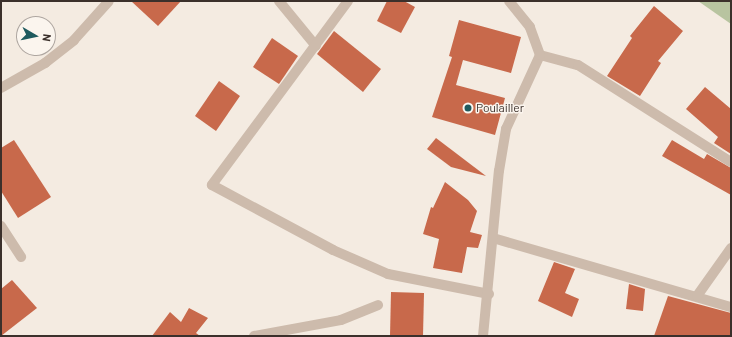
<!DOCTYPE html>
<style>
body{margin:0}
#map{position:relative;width:732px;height:337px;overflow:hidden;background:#f4ebe1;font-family:Barlow,sans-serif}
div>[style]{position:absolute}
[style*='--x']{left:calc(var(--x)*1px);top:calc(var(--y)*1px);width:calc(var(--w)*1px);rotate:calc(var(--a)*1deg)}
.green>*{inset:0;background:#b8c4a0}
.building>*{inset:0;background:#c8694b}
.street>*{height:10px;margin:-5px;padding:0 5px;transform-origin:5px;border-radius:5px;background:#cdbbac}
.dots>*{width:11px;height:11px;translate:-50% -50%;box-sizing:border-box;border:2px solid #fbf5ee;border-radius:50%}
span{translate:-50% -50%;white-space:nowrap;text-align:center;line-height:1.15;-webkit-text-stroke:3px #fbf5ee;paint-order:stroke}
.poi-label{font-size:12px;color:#3b302b}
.left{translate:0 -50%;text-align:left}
.frame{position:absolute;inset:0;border:2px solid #3b302b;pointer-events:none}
.north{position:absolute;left:16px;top:16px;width:40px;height:40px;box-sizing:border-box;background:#fbf5ee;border:1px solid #aea6a0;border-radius:50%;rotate:99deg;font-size:11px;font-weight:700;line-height:16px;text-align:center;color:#3b302b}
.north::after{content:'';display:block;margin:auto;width:14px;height:18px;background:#1f5a5e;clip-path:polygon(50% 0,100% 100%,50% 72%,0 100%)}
</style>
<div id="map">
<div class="green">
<i style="clip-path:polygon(698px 1px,731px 1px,731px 24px)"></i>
</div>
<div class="building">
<i style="clip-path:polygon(131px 1px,181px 1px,158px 26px)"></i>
<i style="clip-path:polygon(387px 1px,404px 1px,415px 7px,401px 33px,377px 21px)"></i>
<i style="clip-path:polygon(654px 6px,683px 31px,658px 61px,661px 63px,640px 96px,607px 76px,632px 38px,630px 36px)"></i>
<i style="clip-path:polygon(459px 20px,521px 37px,511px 73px,463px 60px,456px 85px,505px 98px,495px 135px,432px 117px,452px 57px,449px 56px)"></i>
<i style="clip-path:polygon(334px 31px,381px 69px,363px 92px,317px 54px)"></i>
<i style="clip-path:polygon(272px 38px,298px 56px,279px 84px,253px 67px)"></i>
<i style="clip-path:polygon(219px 81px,240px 96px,216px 131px,195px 116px)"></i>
<i style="clip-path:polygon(705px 87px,731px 109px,731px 154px,714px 143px,718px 137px,686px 109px)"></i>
<i style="clip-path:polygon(436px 138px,486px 176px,451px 167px,427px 149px)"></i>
<i style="clip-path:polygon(14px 140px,51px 197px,18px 218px,1px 191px,1px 148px)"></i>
<i style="clip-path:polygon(672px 140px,704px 159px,707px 154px,731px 168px,731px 195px,662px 156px)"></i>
<i style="clip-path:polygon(445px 182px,468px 200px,477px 211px,470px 232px,482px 235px,478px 248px,467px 247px,462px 273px,433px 268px,439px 239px,423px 234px,431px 207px,433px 208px)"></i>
<i style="clip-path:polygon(554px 262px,575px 269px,565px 293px,579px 299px,572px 317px,538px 301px)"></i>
<i style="clip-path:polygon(12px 280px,37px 308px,1px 336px,1px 289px)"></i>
<i style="clip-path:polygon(629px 284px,645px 289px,643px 311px,626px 309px)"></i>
<i style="clip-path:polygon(391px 292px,424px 293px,423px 336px,390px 336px)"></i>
<i style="clip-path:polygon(668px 296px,731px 313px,731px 336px,654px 336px)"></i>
<i style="clip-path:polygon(189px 308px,208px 318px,196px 333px,200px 336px,152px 336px,170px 312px,181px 322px)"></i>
</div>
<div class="street">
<i style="--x:279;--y:1;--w:58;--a:50.6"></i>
<i style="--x:348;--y:1;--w:229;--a:126.5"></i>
<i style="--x:212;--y:185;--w:137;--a:28.2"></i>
<i style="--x:333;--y:250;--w:60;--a:23.6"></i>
<i style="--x:388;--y:274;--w:103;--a:11.2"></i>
<i style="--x:540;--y:55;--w:39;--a:15"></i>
<i style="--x:578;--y:65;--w:181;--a:32.4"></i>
<i style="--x:1;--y:88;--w:51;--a:-29.6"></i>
<i style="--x:45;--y:63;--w:37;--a:-38"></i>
<i style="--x:74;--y:40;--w:52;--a:-48.1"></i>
<i style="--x:1;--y:226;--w:37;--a:57"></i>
<i style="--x:493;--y:238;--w:248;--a:16.2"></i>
<i style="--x:697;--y:296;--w:59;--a:-54.7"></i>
<i style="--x:254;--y:336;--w:88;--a:-10.4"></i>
<i style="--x:341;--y:320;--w:40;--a:-22"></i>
<i style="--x:483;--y:336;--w:166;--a:-84.5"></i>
<i style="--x:499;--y:171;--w:43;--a:-80.5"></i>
<i style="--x:506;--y:129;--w:81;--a:-65.3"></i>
<i style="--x:540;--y:55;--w:30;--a:-110"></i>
<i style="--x:530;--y:27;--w:33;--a:-129"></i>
</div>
<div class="dots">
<i style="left:468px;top:108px;background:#1f5a5e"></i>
</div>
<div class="poi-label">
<span class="left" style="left:476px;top:108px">Poulailler</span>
</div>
<div class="frame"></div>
<div class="north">N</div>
</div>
